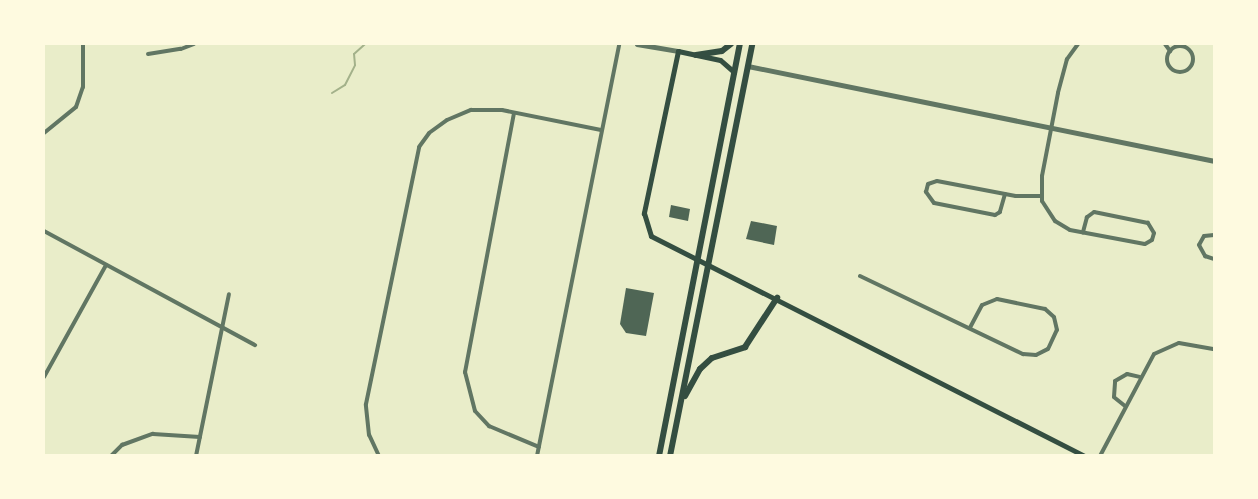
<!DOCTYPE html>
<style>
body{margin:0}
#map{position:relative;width:1258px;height:499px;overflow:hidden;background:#e9edc9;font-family:"Nunito Sans",sans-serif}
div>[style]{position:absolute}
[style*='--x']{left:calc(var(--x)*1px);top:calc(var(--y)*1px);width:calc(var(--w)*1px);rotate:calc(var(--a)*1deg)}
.stream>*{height:2px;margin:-1px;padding:0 1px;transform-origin:1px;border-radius:1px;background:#a3b18a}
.building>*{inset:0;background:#4f6655}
.minor>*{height:4px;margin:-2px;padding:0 2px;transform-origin:2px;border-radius:2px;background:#617663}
.minor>.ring{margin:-2px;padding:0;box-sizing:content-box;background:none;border:4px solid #617663;border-radius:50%}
.tertiary>*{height:4.5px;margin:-2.25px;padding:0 2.25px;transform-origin:2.25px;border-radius:2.25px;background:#617663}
.secondary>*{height:5px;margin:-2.5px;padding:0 2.5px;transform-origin:2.5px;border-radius:2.5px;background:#344e41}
.primary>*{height:6px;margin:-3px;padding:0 3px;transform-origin:3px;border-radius:3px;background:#344e41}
span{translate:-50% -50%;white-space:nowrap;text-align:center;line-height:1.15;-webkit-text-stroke:6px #fefae0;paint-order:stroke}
.frame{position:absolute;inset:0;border:45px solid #fefae0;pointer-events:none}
</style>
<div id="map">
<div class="stream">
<i style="--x:332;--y:93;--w:15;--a:-32"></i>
<i style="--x:345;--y:85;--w:22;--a:-63"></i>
<i style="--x:355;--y:65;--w:11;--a:-95"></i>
<i style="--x:354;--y:54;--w:15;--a:-42"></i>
</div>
<div class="building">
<i style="clip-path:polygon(671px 205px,690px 209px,688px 221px,669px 217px)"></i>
<i style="clip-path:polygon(751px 221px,777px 226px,774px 245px,746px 239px)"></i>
<i style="clip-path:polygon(626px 288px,654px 293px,646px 336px,626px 333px,620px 324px)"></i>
</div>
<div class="minor">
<i style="--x:1078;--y:44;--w:19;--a:126"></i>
<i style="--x:1067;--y:59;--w:35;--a:105"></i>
<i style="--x:1058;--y:93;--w:85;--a:100.9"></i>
<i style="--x:1042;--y:176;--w:25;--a:90"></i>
<i style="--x:1042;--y:201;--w:24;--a:57"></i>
<i style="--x:1055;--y:221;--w:17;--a:31"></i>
<i style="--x:1070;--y:230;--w:76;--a:10.6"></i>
<i style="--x:1145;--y:244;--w:8;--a:-30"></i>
<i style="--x:1152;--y:240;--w:7;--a:-74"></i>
<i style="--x:1154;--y:233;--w:12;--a:-121"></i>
<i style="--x:1148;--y:223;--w:55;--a:-168.5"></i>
<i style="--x:1094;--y:212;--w:9;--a:144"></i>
<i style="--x:1087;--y:217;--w:16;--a:105"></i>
<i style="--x:1165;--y:44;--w:9;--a:54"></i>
<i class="ring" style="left:1167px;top:46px;width:22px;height:22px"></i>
<i style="--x:148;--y:54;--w:33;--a:-9"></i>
<i style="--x:181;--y:49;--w:14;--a:-21"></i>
<i style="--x:514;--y:113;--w:264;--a:100.7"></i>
<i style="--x:465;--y:372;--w:40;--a:75.6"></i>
<i style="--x:475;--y:411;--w:21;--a:47"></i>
<i style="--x:489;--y:426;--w:54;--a:22.8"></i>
<i style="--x:44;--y:133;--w:41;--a:-39.1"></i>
<i style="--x:76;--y:107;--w:21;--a:-71"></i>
<i style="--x:83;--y:87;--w:43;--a:-90"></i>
<i style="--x:1005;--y:194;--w:19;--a:106"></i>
<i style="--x:1000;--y:212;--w:6;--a:149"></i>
<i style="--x:995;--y:215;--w:62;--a:-168.9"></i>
<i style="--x:934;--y:203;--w:14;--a:-126"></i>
<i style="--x:926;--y:192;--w:8;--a:-76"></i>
<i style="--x:928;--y:184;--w:9;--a:-18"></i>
<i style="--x:937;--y:181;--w:80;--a:10.8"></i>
<i style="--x:1016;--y:196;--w:24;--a:0"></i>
<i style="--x:44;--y:231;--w:240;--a:28.4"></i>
<i style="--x:1214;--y:235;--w:10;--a:174"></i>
<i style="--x:1204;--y:236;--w:10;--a:119"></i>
<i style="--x:1199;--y:245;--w:13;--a:61"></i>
<i style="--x:1205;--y:256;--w:9;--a:18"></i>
<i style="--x:860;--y:276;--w:181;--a:25.6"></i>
<i style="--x:1023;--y:354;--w:13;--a:4"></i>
<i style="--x:1036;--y:355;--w:13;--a:-27"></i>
<i style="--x:1048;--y:349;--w:21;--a:-65"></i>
<i style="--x:1057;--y:330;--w:13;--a:-103"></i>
<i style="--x:1054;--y:317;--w:12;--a:-138"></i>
<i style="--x:1045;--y:309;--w:49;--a:-168.2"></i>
<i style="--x:997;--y:299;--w:16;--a:158"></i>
<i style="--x:982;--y:305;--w:26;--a:118"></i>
<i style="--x:44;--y:377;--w:128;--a:-61"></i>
<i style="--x:1125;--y:406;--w:14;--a:-141"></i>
<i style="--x:1114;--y:397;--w:16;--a:-86"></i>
<i style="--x:1115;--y:381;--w:14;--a:-30"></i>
<i style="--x:1127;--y:374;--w:13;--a:13"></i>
<i style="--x:111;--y:456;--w:16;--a:-45"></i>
<i style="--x:122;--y:445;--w:33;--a:-20"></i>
<i style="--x:153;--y:434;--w:47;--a:3.7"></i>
<i style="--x:196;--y:456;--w:165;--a:-78.5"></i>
<i style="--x:379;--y:456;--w:23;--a:-115"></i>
<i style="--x:369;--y:435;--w:31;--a:-96"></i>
<i style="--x:366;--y:404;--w:262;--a:-78.3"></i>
<i style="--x:419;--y:147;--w:17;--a:-54"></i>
<i style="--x:429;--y:133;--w:22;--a:-36"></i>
<i style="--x:447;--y:120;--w:26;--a:-23"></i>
<i style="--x:471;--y:110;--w:31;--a:0"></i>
<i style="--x:502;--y:110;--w:101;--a:11.4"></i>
<i style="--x:537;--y:456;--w:420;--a:-78.7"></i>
<i style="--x:1100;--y:456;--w:115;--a:-62.1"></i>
<i style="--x:1154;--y:354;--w:27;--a:-24"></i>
<i style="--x:1179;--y:343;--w:36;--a:10"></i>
</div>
<div class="tertiary">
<i style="--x:637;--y:44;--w:42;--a:9.7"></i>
<i style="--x:748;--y:66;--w:476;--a:11.5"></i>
</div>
<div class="secondary">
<i style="--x:734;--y:72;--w:18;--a:-139"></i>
<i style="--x:720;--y:60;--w:43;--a:-167.9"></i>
<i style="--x:678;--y:51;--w:166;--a:101.9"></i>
<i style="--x:644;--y:213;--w:24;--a:73"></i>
<i style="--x:651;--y:236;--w:486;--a:26.9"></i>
</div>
<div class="primary">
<i style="--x:696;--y:55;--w:26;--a:-9"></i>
<i style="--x:722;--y:51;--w:11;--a:-38"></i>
<i style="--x:685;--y:396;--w:31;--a:-61"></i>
<i style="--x:700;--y:369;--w:16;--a:-43"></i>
<i style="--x:712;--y:358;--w:35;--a:-18"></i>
<i style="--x:745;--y:347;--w:59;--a:-56.9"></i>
<i style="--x:659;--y:456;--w:420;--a:-78.9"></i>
<i style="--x:670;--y:456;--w:420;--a:-78.7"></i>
</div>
<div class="frame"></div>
</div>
